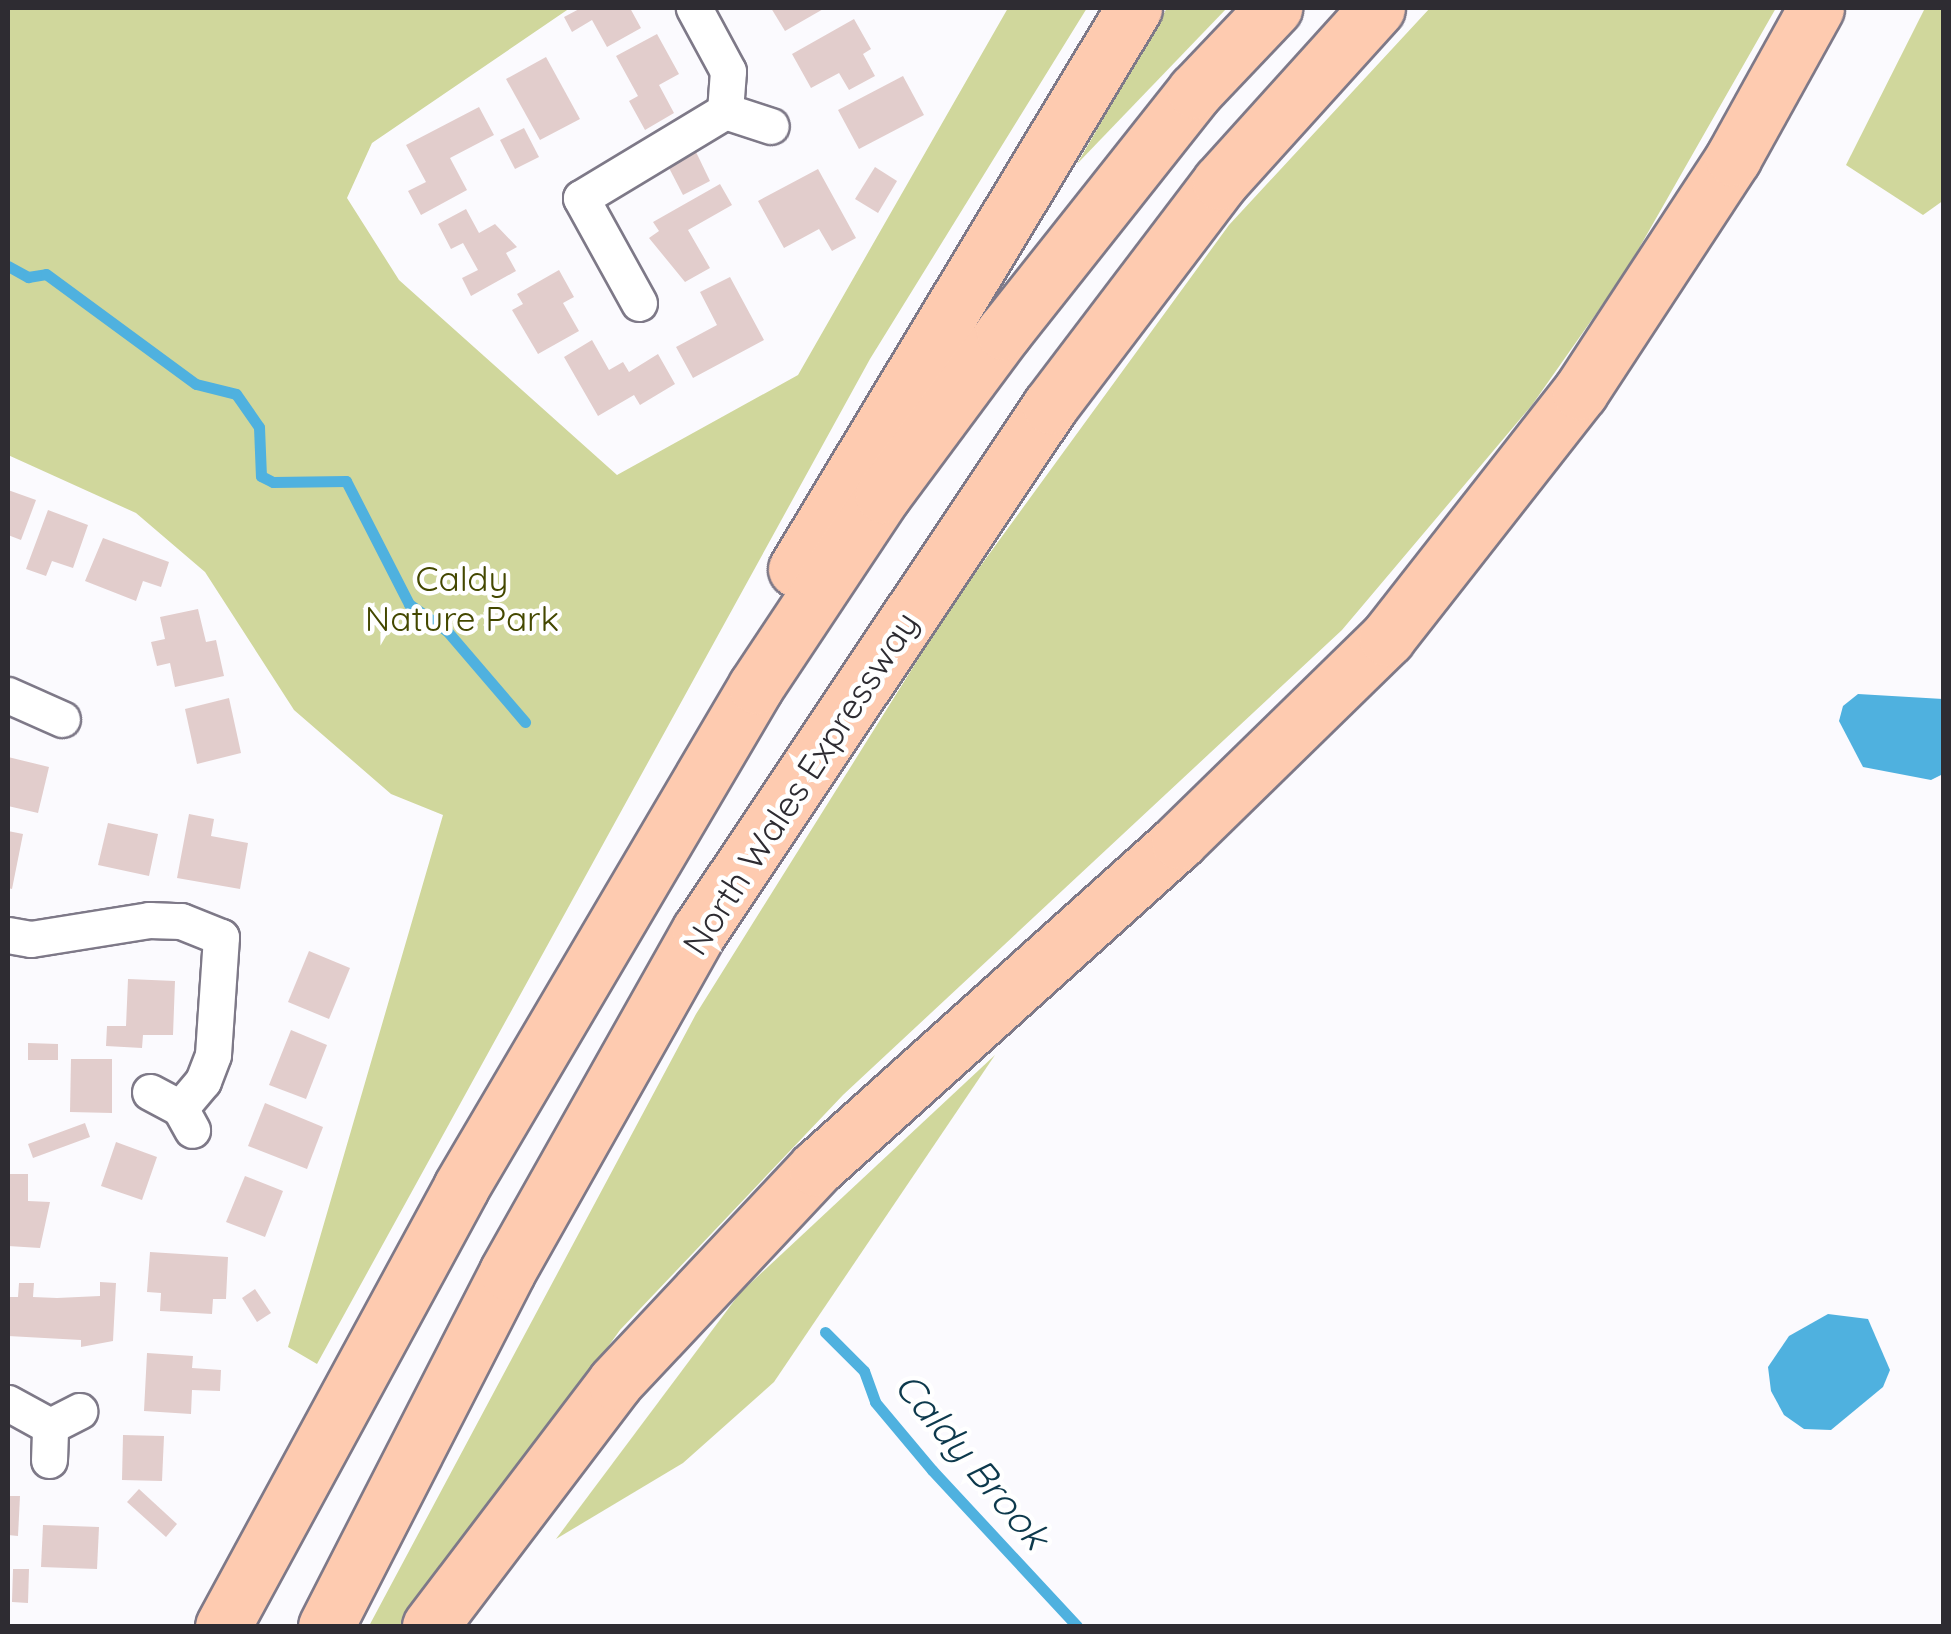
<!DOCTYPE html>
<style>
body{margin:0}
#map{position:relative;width:1951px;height:1634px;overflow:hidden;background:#fbfafe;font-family:Quicksand,sans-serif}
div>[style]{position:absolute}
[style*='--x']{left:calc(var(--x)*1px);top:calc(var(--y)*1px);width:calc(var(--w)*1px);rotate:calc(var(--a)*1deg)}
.green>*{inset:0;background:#d0d79c}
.water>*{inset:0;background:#4fb1df}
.stream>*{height:11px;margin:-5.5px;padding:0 5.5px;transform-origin:5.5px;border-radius:5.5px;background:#4fb1df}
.building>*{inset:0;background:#e2cdcc}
.roads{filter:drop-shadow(2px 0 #7e7988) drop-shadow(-2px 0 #7e7988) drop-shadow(0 2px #7e7988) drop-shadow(0 -2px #7e7988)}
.minor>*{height:35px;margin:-17.5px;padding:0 17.5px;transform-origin:17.5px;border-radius:17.5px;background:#fff}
.trunk>*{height:55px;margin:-27.5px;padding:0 27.5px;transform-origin:27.5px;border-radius:27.5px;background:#fecbb0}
span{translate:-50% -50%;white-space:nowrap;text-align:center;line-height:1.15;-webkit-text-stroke:9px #fff;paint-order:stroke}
.park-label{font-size:35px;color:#444800}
.street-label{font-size:35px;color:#2e2c32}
.water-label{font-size:38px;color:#0d394c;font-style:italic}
.frame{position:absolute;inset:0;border:10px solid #2e2c32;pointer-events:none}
</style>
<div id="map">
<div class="green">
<i style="clip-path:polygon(8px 8px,570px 8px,372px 143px,347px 198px,399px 280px,617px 475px,798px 375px,1008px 8px,1087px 8px,870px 359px,317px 1364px,288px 1347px,443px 815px,391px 794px,294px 710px,205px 572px,136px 513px,8px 455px)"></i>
<i style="clip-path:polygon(1167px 8px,1227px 8px,1077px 164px)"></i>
<i style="clip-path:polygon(1430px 8px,1776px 8px,1626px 271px,1532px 405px,1342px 630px,843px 1095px,620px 1330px,407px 1626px,369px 1626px,696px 1014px,952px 605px,1229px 225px)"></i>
<i style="clip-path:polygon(1925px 8px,1943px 8px,1944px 200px,1923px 215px,1846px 165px)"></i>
<i style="clip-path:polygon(995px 1055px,774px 1382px,683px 1463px,556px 1539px,740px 1293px)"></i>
</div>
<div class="water">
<i style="clip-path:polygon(1858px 694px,1943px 699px,1943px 774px,1931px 780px,1863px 767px,1839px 721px,1843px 706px)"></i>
<i style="clip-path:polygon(1828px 1314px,1868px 1319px,1890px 1370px,1883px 1387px,1831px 1430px,1804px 1429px,1784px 1415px,1771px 1391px,1768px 1367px,1789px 1336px)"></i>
</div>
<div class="stream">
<i style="--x:8;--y:266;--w:23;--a:29"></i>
<i style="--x:28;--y:277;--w:18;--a:-9"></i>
<i style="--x:46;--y:274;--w:186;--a:36.3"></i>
<i style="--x:196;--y:384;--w:41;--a:14"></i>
<i style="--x:236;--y:394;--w:40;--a:55.1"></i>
<i style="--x:259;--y:427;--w:49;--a:87.7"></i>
<i style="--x:261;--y:476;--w:13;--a:27"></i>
<i style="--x:273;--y:482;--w:73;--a:-0.8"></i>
<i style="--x:346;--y:481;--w:138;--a:62.9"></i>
<i style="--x:409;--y:604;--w:47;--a:35.4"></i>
<i style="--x:447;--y:631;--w:120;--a:49.4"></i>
<i style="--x:825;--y:1332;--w:55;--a:45"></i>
<i style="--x:864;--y:1371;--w:33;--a:70"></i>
<i style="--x:875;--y:1402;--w:89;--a:50"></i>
<i style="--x:932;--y:1470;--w:213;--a:47.1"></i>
</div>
<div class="building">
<i style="clip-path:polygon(581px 8px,630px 8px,641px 28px,607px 47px,592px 20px,572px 32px,564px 17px)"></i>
<i style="clip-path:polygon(771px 8px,825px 8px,785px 31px)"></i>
<i style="clip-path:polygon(854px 19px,871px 49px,863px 54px,875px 76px,849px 90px,839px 73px,811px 88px,792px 54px)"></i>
<i style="clip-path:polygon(657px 34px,679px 74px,659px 85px,674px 113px,645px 130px,629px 101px,638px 96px,616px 56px)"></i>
<i style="clip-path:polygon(546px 57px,580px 119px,540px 140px,506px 79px)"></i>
<i style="clip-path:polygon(903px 76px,924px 115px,859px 149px,838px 110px)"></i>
<i style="clip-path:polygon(479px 107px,494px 135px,450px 158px,467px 190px,421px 215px,408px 191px,426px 182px,406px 145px)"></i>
<i style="clip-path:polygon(524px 128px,539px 157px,515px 169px,500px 140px)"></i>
<i style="clip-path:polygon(696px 152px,710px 181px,683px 195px,668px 166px)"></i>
<i style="clip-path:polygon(875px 167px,897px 181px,878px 213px,855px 199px)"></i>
<i style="clip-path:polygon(818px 169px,856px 238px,832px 251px,819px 229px,784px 248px,758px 201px)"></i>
<i style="clip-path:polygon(720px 184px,732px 205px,688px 230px,710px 268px,685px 282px,649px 238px,659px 231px,653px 222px)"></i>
<i style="clip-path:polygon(466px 209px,479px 233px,495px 224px,517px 247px,506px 253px,516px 271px,471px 296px,462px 278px,478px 270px,463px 243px,451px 249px,438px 224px)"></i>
<i style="clip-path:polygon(559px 270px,574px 297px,563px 303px,579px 331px,538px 354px,512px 310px,523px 304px,517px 294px)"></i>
<i style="clip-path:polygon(730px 277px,764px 340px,693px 378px,676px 347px,717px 325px,700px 292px)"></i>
<i style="clip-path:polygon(592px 340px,609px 370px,623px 362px,629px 372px,658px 354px,675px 384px,640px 405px,634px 395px,598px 416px,564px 357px)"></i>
<i style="clip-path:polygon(8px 490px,36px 500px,21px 540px,8px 535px)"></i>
<i style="clip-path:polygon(48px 510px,88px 525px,73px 568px,52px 561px,46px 576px,26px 569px)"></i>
<i style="clip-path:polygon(103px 538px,169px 562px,161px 587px,143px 581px,136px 601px,85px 581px)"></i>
<i style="clip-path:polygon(198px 609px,206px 642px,216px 640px,224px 676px,175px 687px,170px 663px,157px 666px,151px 642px,165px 639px,160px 617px)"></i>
<i style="clip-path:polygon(229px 698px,241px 753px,197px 764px,185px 709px)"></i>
<i style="clip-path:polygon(8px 757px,49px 767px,38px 813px,8px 806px)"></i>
<i style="clip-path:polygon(189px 814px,214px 819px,211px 836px,248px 843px,240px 889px,177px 878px)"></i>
<i style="clip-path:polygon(108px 823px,158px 834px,149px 876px,98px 865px)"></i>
<i style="clip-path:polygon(8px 831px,23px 834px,12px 889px,8px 888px)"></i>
<i style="clip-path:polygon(309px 951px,350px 968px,329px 1019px,288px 1002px)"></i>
<i style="clip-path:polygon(128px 979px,175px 981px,173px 1035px,143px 1035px,142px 1048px,106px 1046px,107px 1026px,126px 1026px)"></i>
<i style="clip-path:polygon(291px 1030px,327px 1045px,306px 1099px,269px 1085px)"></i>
<i style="clip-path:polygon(28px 1043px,58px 1044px,58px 1060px,28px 1060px)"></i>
<i style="clip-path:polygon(71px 1059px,112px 1059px,112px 1113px,70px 1112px)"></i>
<i style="clip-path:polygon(265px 1103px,323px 1127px,307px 1169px,248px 1146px)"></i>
<i style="clip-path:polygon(85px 1123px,90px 1137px,33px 1158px,28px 1144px)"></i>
<i style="clip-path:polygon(116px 1142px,157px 1157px,142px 1200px,101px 1186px)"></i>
<i style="clip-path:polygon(8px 1174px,28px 1174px,28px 1201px,50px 1202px,40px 1248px,8px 1246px)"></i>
<i style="clip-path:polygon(245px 1176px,283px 1191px,265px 1237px,226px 1222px)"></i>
<i style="clip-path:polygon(150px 1252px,228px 1257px,226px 1299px,213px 1299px,212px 1314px,160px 1311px,161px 1293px,147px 1292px)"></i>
<i style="clip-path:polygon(100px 1282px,116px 1283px,113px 1341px,81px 1347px,81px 1340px,8px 1336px,8px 1297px,18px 1297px,19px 1283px,34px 1283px,33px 1297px,57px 1298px,100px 1296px)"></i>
<i style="clip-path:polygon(255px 1289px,271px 1313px,257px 1322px,242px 1298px)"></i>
<i style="clip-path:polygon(147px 1353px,193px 1356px,192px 1368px,221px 1370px,220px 1391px,192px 1390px,191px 1414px,144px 1411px)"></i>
<i style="clip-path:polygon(123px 1435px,164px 1436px,162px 1481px,122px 1480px)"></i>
<i style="clip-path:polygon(139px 1489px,177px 1524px,166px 1537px,127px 1502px)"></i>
<i style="clip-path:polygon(8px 1496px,20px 1496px,18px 1536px,8px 1535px)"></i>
<i style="clip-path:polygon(43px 1525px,99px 1527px,97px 1569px,41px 1567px)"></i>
<i style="clip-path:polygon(13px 1569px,29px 1569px,28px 1603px,12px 1602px)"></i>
</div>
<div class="roads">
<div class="minor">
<i style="--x:725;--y:111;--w:48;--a:18.1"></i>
<i style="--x:639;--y:303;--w:120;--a:-118.9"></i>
<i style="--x:581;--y:198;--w:168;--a:-31.1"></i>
<i style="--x:725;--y:111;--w:40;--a:-85.7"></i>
<i style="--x:728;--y:71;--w:72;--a:-118.4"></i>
<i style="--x:8;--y:695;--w:59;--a:24"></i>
<i style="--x:8;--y:935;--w:23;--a:10"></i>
<i style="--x:31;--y:939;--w:120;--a:-9.1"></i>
<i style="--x:149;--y:920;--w:32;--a:2"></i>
<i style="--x:181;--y:921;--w:43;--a:21.8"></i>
<i style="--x:221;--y:937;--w:118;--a:93.9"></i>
<i style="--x:213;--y:1055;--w:28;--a:111"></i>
<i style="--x:203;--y:1081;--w:35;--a:130"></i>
<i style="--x:150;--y:1092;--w:34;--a:28"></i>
<i style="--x:180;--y:1108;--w:25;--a:61"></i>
<i style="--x:8;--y:1403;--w:48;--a:28.7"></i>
<i style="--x:50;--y:1426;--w:33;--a:-27"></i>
<i style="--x:49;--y:1460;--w:34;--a:-88"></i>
</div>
<div class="trunk">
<i style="--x:796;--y:569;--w:655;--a:-58.93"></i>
<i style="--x:223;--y:1626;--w:499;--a:-61.5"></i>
<i style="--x:461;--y:1187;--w:581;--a:-59.51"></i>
<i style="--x:756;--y:686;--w:229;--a:-56.4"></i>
<i style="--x:883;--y:495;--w:203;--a:-53.4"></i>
<i style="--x:1004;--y:332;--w:308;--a:-51.6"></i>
<i style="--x:1195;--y:91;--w:115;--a:-46.4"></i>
<i style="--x:326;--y:1626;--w:398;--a:-62.9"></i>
<i style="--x:507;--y:1272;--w:393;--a:-60.6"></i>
<i style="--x:700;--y:930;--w:630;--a:-56.26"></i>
<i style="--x:1050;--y:406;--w:281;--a:-52.8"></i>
<i style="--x:1220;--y:182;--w:234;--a:-47.9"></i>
<i style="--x:430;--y:1626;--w:306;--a:-52.8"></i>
<i style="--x:615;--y:1382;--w:294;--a:-46.8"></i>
<i style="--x:816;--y:1168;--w:489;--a:-42"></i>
<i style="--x:1179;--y:841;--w:291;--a:-44.3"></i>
<i style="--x:1387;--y:638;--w:313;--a:-51.9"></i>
<i style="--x:1580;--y:392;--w:280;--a:-56.8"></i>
<i style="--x:1733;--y:158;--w:171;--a:-61"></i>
</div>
</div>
<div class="park-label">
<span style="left:462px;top:598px">Caldy<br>Nature Park</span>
</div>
<div class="street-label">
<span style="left:800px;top:783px;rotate:-57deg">North Wales Expressway</span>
</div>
<div class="water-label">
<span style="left:972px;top:1461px;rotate:50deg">Caldy Brook</span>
</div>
<div class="frame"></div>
</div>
